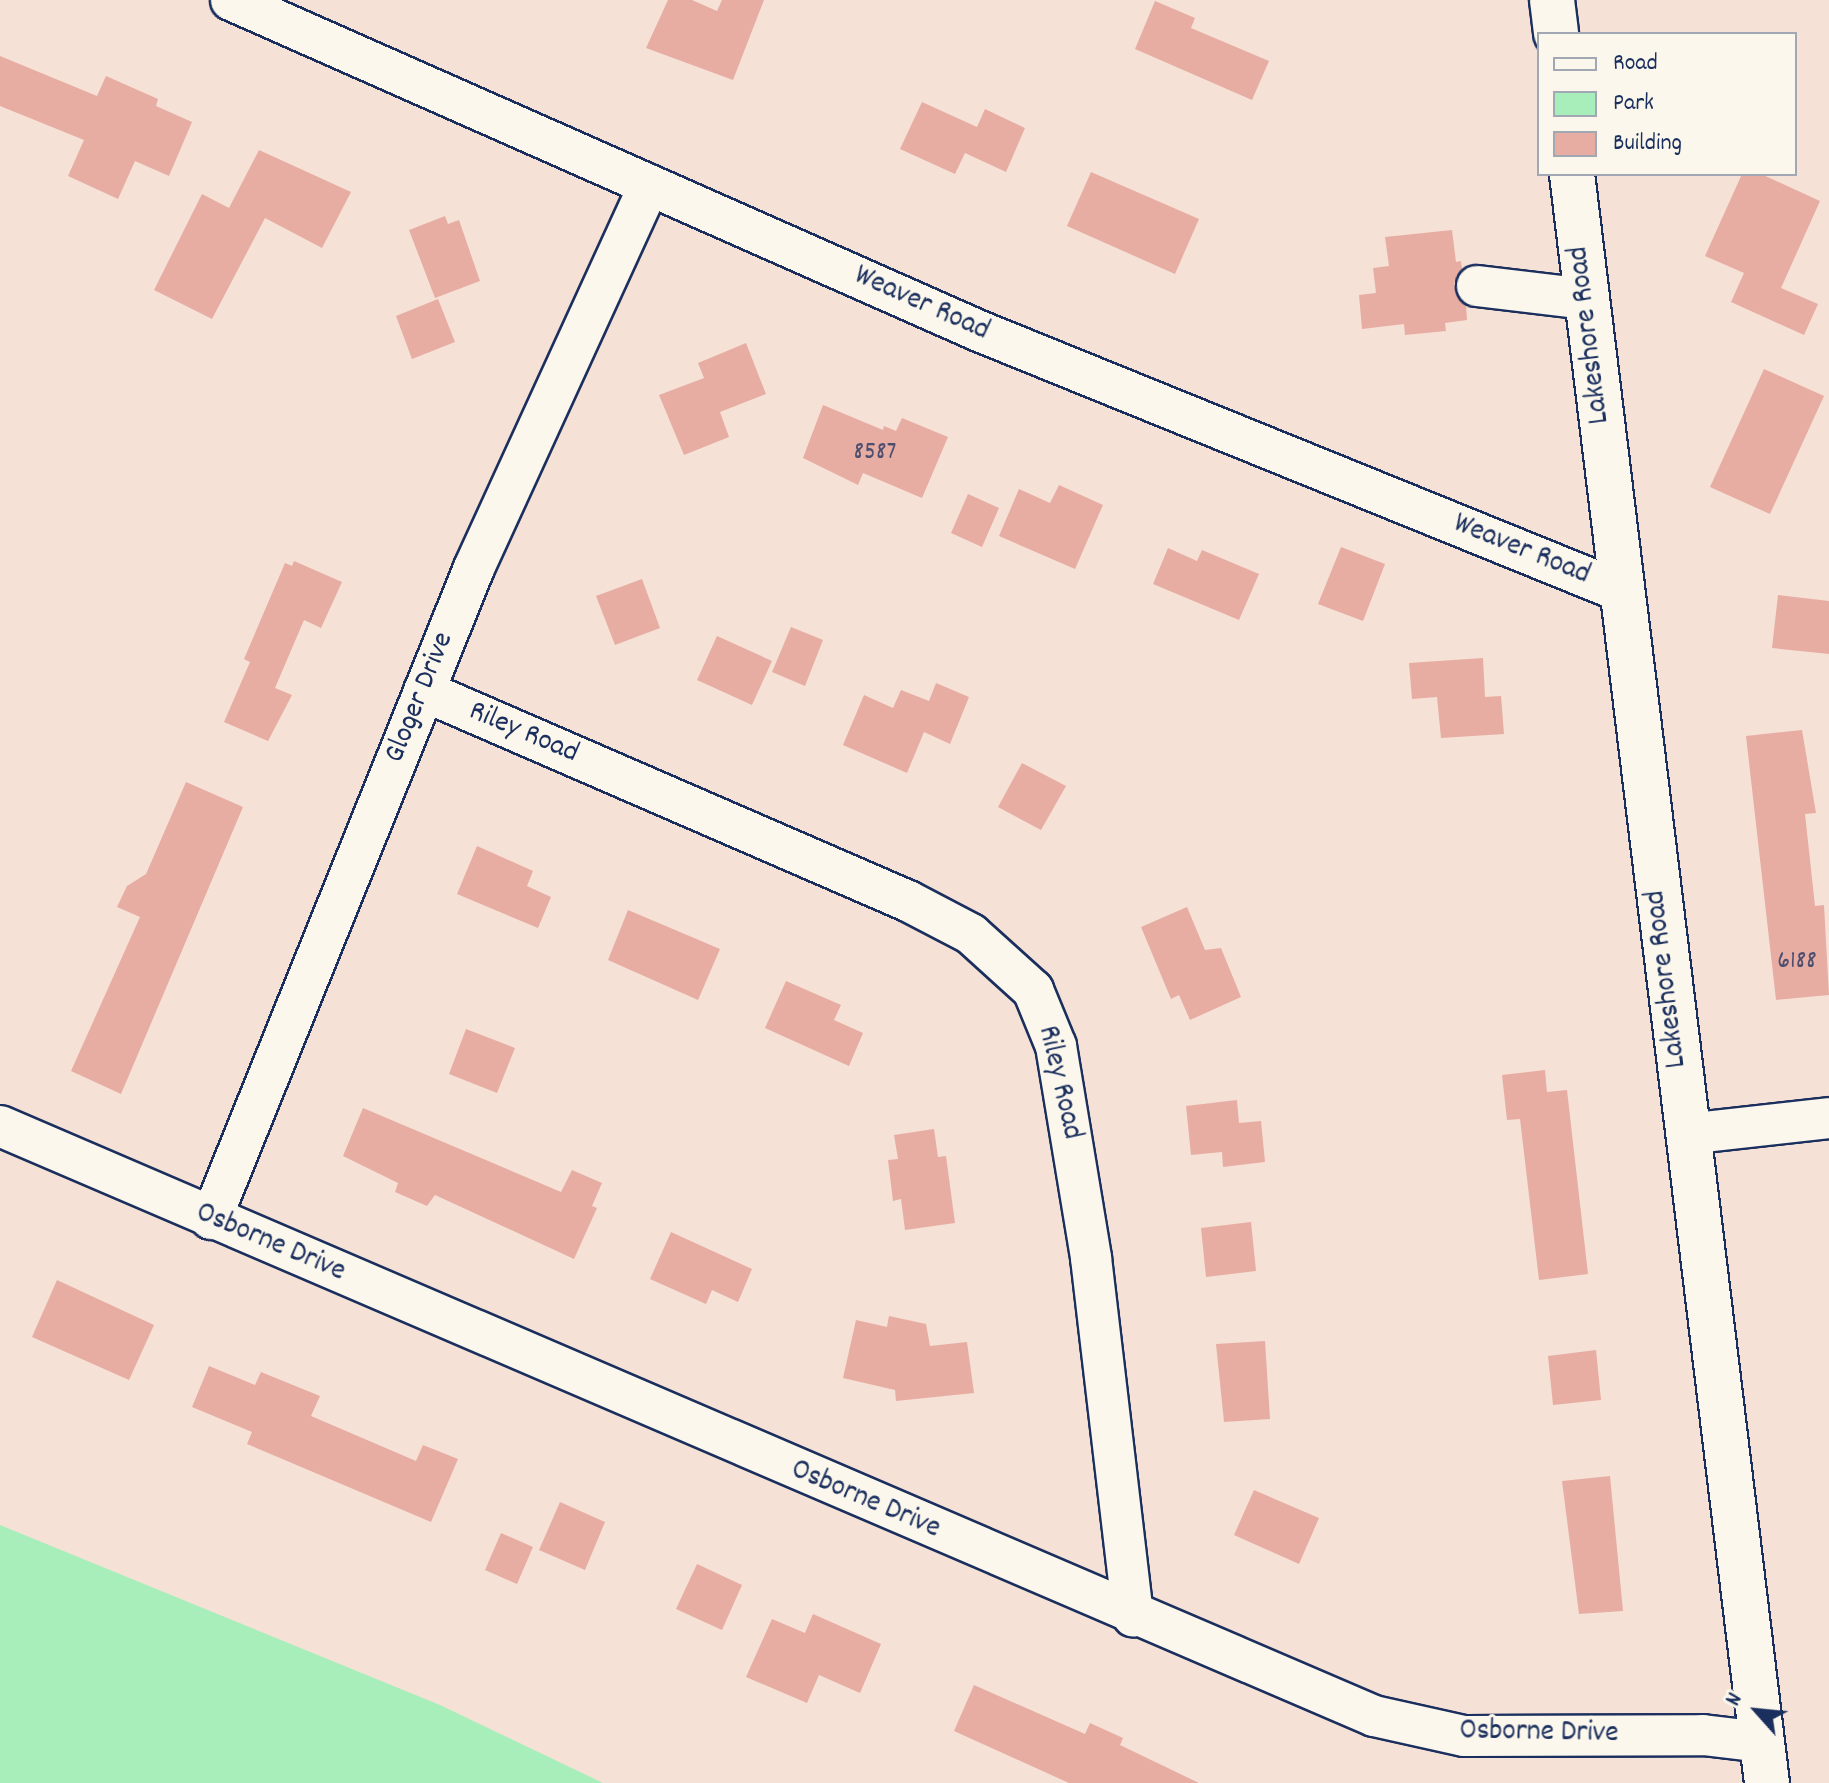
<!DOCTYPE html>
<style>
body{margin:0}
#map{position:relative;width:1829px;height:1783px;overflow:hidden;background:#f5e1d6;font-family:Dekko,sans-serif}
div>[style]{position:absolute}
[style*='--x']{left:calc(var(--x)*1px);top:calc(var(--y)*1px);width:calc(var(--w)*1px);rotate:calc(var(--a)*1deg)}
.green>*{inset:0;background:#a8eeba}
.building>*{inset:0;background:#e7ada3}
.roads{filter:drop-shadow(2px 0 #1b2f5e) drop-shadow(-2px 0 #1b2f5e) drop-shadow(0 2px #1b2f5e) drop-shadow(0 -2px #1b2f5e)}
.street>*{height:40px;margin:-20px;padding:0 20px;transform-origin:20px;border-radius:20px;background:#fbf7ec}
.secondary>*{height:44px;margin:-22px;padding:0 22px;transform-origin:22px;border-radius:22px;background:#fbf7ec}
span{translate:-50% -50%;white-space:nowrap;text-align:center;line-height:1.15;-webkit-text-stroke:6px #fbf7ec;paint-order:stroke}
.number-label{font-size:26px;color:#4e4e6f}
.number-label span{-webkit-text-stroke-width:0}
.street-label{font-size:30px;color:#1b2f5e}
.legend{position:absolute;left:1537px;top:32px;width:260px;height:144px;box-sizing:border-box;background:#fbf7ec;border:2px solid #a1a7b3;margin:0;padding:10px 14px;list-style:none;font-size:24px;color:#1b2f5e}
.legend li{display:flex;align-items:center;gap:16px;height:40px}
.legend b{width:40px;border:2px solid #a1a7b3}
.north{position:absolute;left:1717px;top:1671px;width:80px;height:80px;-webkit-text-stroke:6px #fbf7ec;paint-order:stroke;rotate:297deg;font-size:22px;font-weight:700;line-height:32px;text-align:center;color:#1b2f5e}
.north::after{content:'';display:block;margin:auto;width:28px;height:36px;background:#1b2f5e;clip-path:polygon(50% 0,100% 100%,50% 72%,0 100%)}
</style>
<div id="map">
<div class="green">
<i style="clip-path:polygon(0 1525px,440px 1705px,603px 1783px,0 1783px)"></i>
</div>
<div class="building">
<i style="clip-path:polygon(668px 0,692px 0,717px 11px,722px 0,764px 0,733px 80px,646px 48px)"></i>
<i style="clip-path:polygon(1155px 1px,1195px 18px,1191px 28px,1269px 61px,1252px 100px,1135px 49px)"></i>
<i style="clip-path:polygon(0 56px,97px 96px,106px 76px,158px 99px,156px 106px,192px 122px,169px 176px,135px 161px,118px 199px,68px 176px,84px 140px,0 106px)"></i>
<i style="clip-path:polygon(922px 102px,977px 127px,985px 109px,1025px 128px,1006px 172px,965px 153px,955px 174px,900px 149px)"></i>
<i style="clip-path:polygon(259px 150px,351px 192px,322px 248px,265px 218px,212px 319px,154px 290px,202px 194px,229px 208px)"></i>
<i style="clip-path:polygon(1091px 172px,1199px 219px,1175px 274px,1067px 226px)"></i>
<i style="clip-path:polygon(1742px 174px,1761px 174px,1820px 201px,1781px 288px,1818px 304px,1804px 335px,1731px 302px,1744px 273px,1705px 256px)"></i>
<i style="clip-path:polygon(445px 216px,448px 224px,459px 220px,480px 281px,435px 298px,409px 230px)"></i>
<i style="clip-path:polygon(1452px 230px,1456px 262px,1461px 261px,1462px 270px,1454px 283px,1456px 294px,1466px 305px,1467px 320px,1445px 323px,1446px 331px,1405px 335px,1404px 324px,1362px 329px,1359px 295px,1376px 293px,1373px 268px,1389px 266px,1385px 237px)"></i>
<i style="clip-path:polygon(438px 299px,455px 342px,412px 359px,396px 316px)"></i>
<i style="clip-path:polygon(746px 343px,766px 394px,720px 412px,729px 437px,684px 455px,659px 395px,704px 378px,698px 363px)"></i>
<i style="clip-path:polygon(1764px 369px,1824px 396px,1770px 514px,1710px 487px)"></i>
<i style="clip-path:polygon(823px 405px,883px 430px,884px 426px,896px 431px,902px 418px,948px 437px,922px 498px,863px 473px,858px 485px,803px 458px)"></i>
<i style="clip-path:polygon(1059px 485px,1103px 505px,1075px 569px,999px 536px,1019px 489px,1050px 503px)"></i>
<i style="clip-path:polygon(968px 494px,999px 508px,982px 547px,951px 533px)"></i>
<i style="clip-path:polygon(1341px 547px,1385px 564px,1363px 621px,1318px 604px)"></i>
<i style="clip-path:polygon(1168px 548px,1197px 561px,1202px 550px,1259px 574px,1239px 620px,1153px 584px)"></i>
<i style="clip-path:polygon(294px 561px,342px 582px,321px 628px,304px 620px,275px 688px,292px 695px,268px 741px,224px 722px,250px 662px,244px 659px,285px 563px,292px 566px)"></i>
<i style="clip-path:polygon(642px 579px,660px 628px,615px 645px,596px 596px)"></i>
<i style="clip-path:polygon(1778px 595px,1829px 601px,1829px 654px,1772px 648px)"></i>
<i style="clip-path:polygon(791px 627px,823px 640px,805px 686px,772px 672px)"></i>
<i style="clip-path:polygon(717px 636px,772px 661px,752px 705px,697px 680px)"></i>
<i style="clip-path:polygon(1483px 658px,1485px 697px,1501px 696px,1504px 734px,1441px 738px,1437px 697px,1412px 699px,1409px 663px)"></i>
<i style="clip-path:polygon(936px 683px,969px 697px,950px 744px,924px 732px,907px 773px,843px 745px,864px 695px,893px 708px,901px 690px,929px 701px)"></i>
<i style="clip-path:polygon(1802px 730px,1816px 813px,1805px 814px,1815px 906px,1824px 905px,1829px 995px,1776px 1000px,1746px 736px)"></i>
<i style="clip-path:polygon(1022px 763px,1066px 786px,1041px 830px,998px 807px)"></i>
<i style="clip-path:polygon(186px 782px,243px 807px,121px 1094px,71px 1071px,140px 917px,117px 907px,127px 886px,146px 874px)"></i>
<i style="clip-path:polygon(477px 846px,533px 871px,527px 886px,551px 897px,538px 928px,457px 894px)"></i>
<i style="clip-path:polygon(1187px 907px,1205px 950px,1221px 948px,1241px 997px,1190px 1020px,1179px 995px,1171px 999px,1141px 927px)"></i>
<i style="clip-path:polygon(628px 910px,720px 949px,698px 1000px,608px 960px)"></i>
<i style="clip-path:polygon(786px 981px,841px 1005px,834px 1020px,863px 1033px,849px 1066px,765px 1028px)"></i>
<i style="clip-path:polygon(466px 1029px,515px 1048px,497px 1093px,449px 1074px)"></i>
<i style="clip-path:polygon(1545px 1070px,1547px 1092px,1567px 1090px,1588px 1274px,1539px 1280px,1520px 1119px,1507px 1120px,1502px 1075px)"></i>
<i style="clip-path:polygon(1237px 1100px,1239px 1123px,1261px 1121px,1265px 1162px,1223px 1167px,1222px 1152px,1191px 1155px,1186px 1106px)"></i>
<i style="clip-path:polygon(363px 1108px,561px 1192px,572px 1170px,602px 1183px,592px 1206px,597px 1208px,574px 1259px,435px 1195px,427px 1206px,395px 1192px,398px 1183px,343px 1156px)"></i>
<i style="clip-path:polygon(934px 1129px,938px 1157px,946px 1156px,955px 1223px,905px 1230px,901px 1199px,893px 1201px,888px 1160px,898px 1159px,894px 1135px)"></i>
<i style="clip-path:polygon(1251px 1222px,1256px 1271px,1206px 1277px,1201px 1228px)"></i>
<i style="clip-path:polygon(671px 1232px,752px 1269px,738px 1302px,712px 1290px,706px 1304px,650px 1279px)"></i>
<i style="clip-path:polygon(57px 1280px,154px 1325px,129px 1380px,32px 1337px)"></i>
<i style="clip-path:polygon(889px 1316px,926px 1324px,930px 1346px,967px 1342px,974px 1393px,896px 1401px,895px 1390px,843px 1378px,856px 1320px,887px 1327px)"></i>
<i style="clip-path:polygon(1265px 1341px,1270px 1419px,1224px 1422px,1216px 1344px)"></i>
<i style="clip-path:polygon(1596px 1350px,1601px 1400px,1553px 1405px,1548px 1356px)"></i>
<i style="clip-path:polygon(209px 1366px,255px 1385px,261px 1372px,320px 1396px,311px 1416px,416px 1461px,423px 1445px,458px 1459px,431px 1522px,247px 1444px,252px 1432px,192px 1407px)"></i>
<i style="clip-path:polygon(1610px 1476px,1623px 1611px,1579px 1614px,1562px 1481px)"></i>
<i style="clip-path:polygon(1254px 1490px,1319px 1518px,1299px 1564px,1234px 1535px)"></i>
<i style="clip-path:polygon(560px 1502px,605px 1522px,585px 1570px,539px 1550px)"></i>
<i style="clip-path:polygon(501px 1533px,533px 1547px,517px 1584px,485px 1570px)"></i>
<i style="clip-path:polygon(697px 1564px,742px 1585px,722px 1630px,676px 1609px)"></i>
<i style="clip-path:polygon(813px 1614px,881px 1644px,860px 1693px,819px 1675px,807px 1703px,746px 1677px,772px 1619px,805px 1633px)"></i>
<i style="clip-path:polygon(974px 1685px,1085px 1734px,1090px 1723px,1123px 1738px,1120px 1745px,1199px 1783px,1069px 1783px,954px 1731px)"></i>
</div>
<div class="roads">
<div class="street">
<i style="--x:231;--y:0;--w:818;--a:23.87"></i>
<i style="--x:979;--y:331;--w:692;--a:22.08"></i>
<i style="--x:1477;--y:286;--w:110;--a:6.8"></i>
<i style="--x:424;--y:691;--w:528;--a:23.46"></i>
<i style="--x:908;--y:901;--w:71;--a:27.6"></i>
<i style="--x:971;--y:934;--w:84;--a:42.1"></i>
<i style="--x:1033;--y:990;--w:61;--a:67.7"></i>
<i style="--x:1056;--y:1046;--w:215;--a:80.6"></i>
<i style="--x:1091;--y:1258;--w:361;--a:83.3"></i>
<i style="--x:0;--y:1126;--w:1495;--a:23.24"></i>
<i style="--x:1374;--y:1716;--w:92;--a:12.5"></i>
<i style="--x:1464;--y:1736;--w:239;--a:-0.2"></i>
<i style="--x:1703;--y:1735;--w:59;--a:6.8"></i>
<i style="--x:1687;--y:1134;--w:143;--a:-6.4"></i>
<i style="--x:211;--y:1219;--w:702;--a:-68"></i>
<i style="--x:474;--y:568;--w:421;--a:-65.4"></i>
</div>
<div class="secondary">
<i style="--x:1552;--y:0;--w:34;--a:83"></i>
<i style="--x:1572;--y:174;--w:1621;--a:83.09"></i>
</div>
</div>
<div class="number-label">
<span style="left:875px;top:453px">8587</span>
<span style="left:1797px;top:962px">6188</span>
</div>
<div class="street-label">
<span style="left:921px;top:305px;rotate:24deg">Weaver Road</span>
<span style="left:1591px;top:335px;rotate:-97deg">Lakeshore Road</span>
<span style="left:1521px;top:551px;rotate:22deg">Weaver Road</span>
<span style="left:421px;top:698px;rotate:-68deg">Gloger Drive</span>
<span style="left:523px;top:734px;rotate:23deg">Riley Road</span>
<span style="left:1668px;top:979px;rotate:-97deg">Lakeshore Road</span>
<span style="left:1058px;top:1083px;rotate:77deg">Riley Road</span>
<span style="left:270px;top:1244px;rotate:23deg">Osborne Drive</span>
<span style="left:865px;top:1501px;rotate:23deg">Osborne Drive</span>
<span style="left:1539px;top:1734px;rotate:1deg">Osborne Drive</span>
</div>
<ul class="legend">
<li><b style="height:10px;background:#fbf7ec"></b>Road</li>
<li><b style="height:22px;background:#a8eeba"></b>Park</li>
<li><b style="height:22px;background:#e7ada3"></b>Building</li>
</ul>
<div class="north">N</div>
</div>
